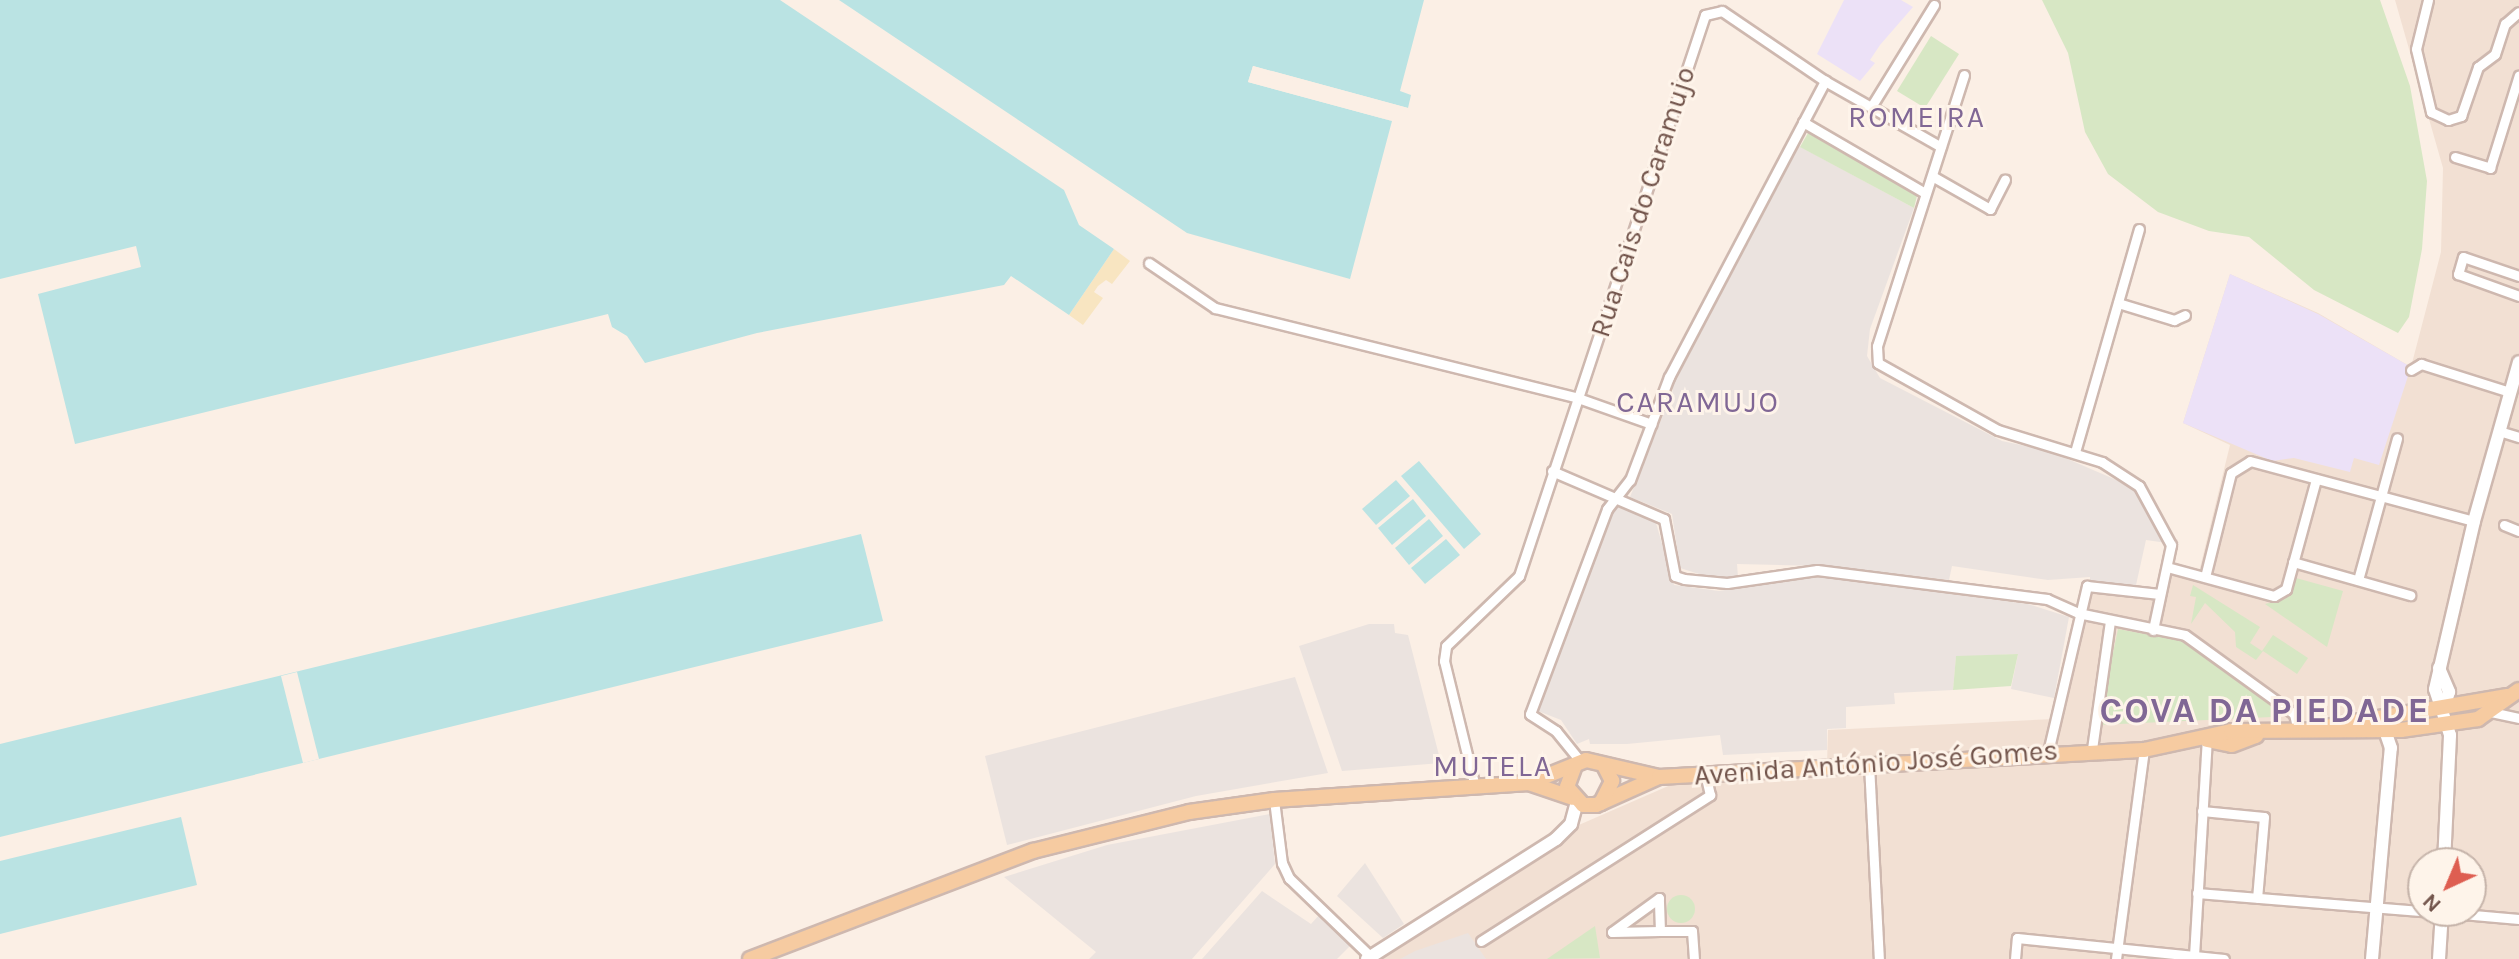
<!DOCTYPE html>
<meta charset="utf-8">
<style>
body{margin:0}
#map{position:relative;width:2519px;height:959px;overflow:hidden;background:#fbefe5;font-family:Karla,sans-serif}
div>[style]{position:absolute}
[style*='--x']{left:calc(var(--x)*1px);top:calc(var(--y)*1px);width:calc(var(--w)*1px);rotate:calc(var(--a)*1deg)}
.residential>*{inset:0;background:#f2e0d3}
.industrial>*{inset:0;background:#ebe3df}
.education>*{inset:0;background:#ece1f7}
.green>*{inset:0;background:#d7e7c4}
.round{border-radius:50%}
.sand>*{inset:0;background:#f8e5c1}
.water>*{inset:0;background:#bae3e3}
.pier>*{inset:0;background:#fbefe5}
.roads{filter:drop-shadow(2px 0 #ceb8af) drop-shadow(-2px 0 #ceb8af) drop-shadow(0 2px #ceb8af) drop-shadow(0 -2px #ceb8af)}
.street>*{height:9px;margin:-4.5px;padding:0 4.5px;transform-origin:4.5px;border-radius:4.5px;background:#fff}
.secondary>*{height:12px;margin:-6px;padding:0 6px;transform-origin:6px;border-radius:6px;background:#fff}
.primary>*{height:14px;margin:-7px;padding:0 7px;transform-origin:7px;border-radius:7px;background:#f6cba1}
span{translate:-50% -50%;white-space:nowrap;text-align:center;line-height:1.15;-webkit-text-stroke:6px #fef4ea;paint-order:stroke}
.street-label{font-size:28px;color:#72544b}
.neighbourhood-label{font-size:30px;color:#806795;letter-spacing:2px}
.district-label{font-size:36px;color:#806795;font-weight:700;letter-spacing:2px}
.north{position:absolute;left:2407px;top:847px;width:80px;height:80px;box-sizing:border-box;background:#fef4ea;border:2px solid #c6b4aa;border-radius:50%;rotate:224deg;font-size:22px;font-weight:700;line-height:32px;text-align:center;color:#72544b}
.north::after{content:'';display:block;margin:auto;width:28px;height:36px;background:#de5e51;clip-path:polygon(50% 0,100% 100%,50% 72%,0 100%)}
</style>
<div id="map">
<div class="residential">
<i style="clip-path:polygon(evenodd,2395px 0,2519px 0,2519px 959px,1366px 959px,1565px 831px,1705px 770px,1827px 764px,1828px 730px,2054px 719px,2073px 619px,2088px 586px,2160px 593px,2167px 567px,2199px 572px,2230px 445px,2183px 423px,2230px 274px,2318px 313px,2411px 367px,2441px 252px,2443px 168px,2395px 0,2423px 863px,2471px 863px,2471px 911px,2423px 911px,2423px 863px)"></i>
</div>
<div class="industrial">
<i style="clip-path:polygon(1797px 145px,1914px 208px,1870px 329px,1867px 356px,1880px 378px,2002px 441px,2049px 451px,2135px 488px,2167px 543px,2146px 540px,2136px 585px,2090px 582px,2090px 577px,2048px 580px,1952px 566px,1949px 580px,1821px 566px,1737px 564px,1738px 577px,1715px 579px,1680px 568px,1672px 514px,1630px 497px,1673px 390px,1673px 379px)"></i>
<i style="clip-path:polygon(1616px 504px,1656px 523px,1674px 585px,1719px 591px,1813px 576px,2028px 604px,2069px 617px,2054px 698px,2011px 689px,2018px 654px,1956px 657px,1953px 690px,1894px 693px,1895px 704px,1846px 707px,1846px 728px,1827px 729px,1827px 750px,1723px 755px,1720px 735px,1627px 744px,1590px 744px,1589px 739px,1577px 744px,1561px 720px,1538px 711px)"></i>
<i style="clip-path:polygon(1369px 624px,1394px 624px,1395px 633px,1408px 635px,1441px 763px,1342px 771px,1299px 646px)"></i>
<i style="clip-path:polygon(1295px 677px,1328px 773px,1196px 796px,1007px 845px,985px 756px)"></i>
<i style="clip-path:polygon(1270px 814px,1275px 864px,1192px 959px,1089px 959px,1096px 952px,1004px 877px,1107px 845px)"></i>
<i style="clip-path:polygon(1365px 863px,1404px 924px,1383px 938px,1337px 896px)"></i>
<i style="clip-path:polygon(1262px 891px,1311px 924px,1320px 914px,1353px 943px,1337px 959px,1202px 959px)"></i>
<i style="clip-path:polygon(1468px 933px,1486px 959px,1400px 959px,1415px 951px)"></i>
</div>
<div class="education">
<i style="clip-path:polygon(1844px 0,1901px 0,1913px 7px,1880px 45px,1870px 60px,1875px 63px,1860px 81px,1817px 54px)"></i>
<i style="clip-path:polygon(2230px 274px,2318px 314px,2411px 367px,2379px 465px,2354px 458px,2350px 472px,2294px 458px,2272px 461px,2183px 423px)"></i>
</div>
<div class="green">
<i style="clip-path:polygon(2042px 0,2380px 0,2410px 86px,2427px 181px,2422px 249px,2409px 317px,2398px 333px,2314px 290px,2249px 237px,2209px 231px,2158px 212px,2108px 174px,2085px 132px,2068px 53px)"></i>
<i style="clip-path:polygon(1931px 36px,1959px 54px,1925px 108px,1897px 91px)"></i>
<i style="clip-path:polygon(1808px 133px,1917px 196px,1914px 208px,1800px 147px)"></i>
<i style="clip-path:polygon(2296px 578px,2343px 591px,2327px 647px,2265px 604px,2285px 599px)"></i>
<i style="clip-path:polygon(2193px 585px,2260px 627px,2250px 643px,2262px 651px,2273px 635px,2308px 658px,2297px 674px,2263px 651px,2256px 660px,2236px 647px,2235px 632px,2205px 603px,2191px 624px,2196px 597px,2190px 596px)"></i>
<i style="clip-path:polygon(2118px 629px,2183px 641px,2280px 709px,2272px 717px,2098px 725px)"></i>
<i style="clip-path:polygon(2018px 654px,2011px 686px,1953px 690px,1956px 656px)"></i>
<i class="round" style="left:1667px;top:895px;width:28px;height:28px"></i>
<i style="clip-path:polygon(1595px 926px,1600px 958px,1547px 959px)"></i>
</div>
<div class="sand">
<i style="clip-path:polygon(1114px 249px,1130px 261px,1112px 284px,1106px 280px,1098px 286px,1094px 292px,1103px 298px,1083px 325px,1069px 315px)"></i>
</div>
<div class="water">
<i style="clip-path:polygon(0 0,780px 0,1064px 190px,1079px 225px,1114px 249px,1069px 315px,1011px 276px,1004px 285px,757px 333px,645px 363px,627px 336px,612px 327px,608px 314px,75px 444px,38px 294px,141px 267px,136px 246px,0 279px)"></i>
<i style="clip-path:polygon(839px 0,1424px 0,1400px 91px,1411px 95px,1408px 108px,1253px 66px,1248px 82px,1392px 121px,1350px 279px,1187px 233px)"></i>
<i style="clip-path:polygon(1419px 461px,1481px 534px,1464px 549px,1401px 476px)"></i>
<i style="clip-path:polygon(1396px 480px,1410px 496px,1376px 525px,1362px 509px)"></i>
<i style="clip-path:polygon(1413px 499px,1426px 516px,1392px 545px,1378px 528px)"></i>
<i style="clip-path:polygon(1429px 519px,1443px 536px,1409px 565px,1395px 548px)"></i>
<i style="clip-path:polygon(861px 534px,883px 621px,0 837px,0 744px)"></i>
<i style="clip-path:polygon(1446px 539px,1460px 555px,1425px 584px,1411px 568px)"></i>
<i style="clip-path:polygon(181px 817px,197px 885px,0 934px,0 861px)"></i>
</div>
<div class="pier">
<i style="clip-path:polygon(1253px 66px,1408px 108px,1407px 111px,1256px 71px,1253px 79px,1396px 122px,1248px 82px)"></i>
<i style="clip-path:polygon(297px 672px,319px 759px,303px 763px,281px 676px)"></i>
</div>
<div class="roads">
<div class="street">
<i style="--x:2428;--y:0;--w:50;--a:103.8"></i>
<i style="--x:2416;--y:49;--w:65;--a:76.6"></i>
<i style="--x:2431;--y:112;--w:19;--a:25"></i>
<i style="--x:2448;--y:120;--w:14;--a:-17"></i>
<i style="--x:2461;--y:116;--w:52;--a:-70.9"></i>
<i style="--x:2478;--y:67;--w:21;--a:-37"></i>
<i style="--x:2495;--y:54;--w:32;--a:-72"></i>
<i style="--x:2505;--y:24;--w:18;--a:-41"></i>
<i style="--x:1964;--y:75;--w:285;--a:107.8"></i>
<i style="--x:1877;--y:346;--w:17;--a:87"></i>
<i style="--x:1878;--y:363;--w:137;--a:29.2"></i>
<i style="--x:1998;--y:430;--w:109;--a:17.1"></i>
<i style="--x:2102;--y:462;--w:44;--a:33"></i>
<i style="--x:2139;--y:486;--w:67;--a:61.5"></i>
<i style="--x:2171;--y:545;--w:87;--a:102"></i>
<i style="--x:1871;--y:107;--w:120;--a:-58.3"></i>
<i style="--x:1803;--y:122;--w:141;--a:30.2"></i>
<i style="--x:2455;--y:157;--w:37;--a:17"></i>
<i style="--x:2490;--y:168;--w:97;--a:-72.7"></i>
<i style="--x:1932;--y:176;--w:67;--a:29.6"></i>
<i style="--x:1990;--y:209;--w:33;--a:-63"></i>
<i style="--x:1149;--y:263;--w:80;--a:34.3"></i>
<i style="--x:1215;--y:308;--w:374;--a:13.9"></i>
<i style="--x:1578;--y:398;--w:78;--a:19.4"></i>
<i style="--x:2519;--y:276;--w:59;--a:-161.3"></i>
<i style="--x:2463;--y:257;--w:18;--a:106"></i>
<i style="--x:2458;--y:274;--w:65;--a:19.8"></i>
<i style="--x:2118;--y:303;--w:59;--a:16.9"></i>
<i style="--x:2174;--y:320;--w:12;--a:-24"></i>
<i style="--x:2411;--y:370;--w:12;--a:-31"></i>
<i style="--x:2421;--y:364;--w:93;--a:17.5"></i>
<i style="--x:2499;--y:431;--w:21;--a:17"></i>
<i style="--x:2075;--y:452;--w:232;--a:-74"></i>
<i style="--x:1552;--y:471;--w:122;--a:23.2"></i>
<i style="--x:1664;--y:519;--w:58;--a:79.1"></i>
<i style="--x:1675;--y:576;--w:9;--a:18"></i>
<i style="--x:1684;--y:579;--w:43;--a:5.3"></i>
<i style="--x:1727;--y:583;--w:91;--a:-8.2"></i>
<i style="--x:1817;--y:570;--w:232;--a:7.2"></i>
<i style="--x:2047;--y:599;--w:34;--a:24"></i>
<i style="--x:2078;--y:613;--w:109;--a:11.6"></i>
<i style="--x:2185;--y:635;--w:135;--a:35.9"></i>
<i style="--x:2294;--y:714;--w:17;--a:77"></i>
<i style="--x:2504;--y:525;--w:16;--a:22"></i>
<i style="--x:2293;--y:562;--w:122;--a:15.8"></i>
<i style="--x:2167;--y:567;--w:111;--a:15.2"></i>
<i style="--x:2274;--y:596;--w:14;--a:-30"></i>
<i style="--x:2286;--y:589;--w:114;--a:-74.7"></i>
<i style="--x:2205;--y:577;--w:107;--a:-76"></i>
<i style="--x:2231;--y:473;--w:22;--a:-32"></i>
<i style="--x:2250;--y:461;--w:232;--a:15"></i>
<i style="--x:2358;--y:580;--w:147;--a:-74.6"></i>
<i style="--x:2491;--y:712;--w:29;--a:12"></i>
<i style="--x:2092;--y:749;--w:129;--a:-82"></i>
<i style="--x:2048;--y:752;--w:171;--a:-76.8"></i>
<i style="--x:2087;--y:586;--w:73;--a:6.3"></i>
<i style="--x:1581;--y:762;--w:40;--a:-129"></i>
<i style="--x:1556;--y:731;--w:31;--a:-147"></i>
<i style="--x:1530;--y:714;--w:219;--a:-69.4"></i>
<i style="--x:1607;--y:509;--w:37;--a:-52"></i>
<i style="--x:1630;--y:480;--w:110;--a:-69.3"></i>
<i style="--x:1669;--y:377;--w:335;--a:-62.2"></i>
<i style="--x:1869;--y:764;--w:195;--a:87.1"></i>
<i style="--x:1475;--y:787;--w:130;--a:-103.8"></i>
<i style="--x:1444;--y:661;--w:15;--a:-82"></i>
<i style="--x:1446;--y:646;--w:101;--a:-43.8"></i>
<i style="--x:1519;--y:576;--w:591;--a:-71.66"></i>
<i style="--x:1705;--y:15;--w:17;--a:-13"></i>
<i style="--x:1722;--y:11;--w:125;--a:34.2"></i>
<i style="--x:1825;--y:81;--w:133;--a:29.6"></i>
<i style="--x:1274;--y:800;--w:64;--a:82.8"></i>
<i style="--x:1282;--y:863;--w:17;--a:65"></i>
<i style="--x:1289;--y:878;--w:112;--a:43.9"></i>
<i style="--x:2202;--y:811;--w:62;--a:5.5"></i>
<i style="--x:2264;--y:817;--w:81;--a:94.9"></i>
<i style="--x:2197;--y:893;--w:227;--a:4.6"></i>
<i style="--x:2428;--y:911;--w:91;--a:5"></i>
<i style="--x:1660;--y:931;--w:33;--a:-92"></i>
<i style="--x:1659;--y:898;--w:58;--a:144.1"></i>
<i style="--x:1612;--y:932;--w:48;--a:-1.2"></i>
<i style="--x:1660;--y:931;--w:32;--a:0"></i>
<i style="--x:1692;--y:931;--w:28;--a:86"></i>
<i style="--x:1481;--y:941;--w:272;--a:-32.5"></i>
<i style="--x:1710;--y:795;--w:23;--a:-103"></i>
<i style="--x:2194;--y:956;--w:216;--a:-86.6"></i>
<i style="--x:2015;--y:959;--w:21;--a:-85"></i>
<i style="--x:2017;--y:938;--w:208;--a:5.8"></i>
<i style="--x:2116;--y:959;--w:211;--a:-82.4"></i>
</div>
<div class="secondary">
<i style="--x:2439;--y:668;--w:26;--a:67"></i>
<i style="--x:2449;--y:692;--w:16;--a:108"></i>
<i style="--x:2444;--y:863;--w:128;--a:-87.3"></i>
<i style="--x:2450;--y:735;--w:48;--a:-108.1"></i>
<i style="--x:2435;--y:689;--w:172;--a:-76.9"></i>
<i style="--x:2474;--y:521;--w:165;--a:-74.2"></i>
<i style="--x:1367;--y:959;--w:224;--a:-32.4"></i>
<i style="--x:1556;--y:839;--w:21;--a:-45"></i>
<i style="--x:1571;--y:824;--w:23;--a:-75"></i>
<i style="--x:2372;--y:959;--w:212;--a:-84.9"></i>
<i style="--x:2391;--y:748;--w:24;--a:-109"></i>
<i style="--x:2439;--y:959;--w:48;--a:-86.4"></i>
</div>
<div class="primary">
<i style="--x:2326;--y:727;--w:184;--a:-9.7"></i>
<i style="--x:2207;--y:740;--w:25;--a:11"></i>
<i style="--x:2232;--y:745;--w:26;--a:-21"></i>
<i style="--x:1575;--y:765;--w:23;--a:110"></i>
<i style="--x:1567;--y:787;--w:24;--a:48"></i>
<i style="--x:1583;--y:805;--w:13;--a:0"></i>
<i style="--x:1596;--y:805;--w:69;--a:-24"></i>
<i style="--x:1529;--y:783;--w:61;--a:-22"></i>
<i style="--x:1586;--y:760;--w:75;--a:13.1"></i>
<i style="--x:1659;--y:777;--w:486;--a:-3.2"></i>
<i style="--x:2144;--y:750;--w:89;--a:-12.3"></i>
<i style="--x:2231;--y:731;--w:170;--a:-0.3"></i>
<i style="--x:2401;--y:730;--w:78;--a:-8.1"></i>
<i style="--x:2478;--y:719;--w:50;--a:-35.3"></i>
<i style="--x:1601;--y:803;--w:25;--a:-63"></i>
<i style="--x:1612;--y:781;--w:18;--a:-117"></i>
<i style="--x:750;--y:959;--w:303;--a:-20.9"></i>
<i style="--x:1033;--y:851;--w:161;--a:-14"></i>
<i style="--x:1189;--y:812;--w:86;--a:-8"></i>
<i style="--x:1274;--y:800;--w:256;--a:-3.8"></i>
<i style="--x:1529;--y:783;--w:46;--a:18.8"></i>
</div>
</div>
<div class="street-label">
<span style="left:1643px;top:202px;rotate:-72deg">Rua Cais do Caramujo</span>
<span style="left:1876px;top:763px;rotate:-4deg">Avenida António José Gomes</span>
</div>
<div class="neighbourhood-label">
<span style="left:1917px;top:117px">ROMEIRA</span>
<span style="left:1698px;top:402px">CARAMUJO</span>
<span style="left:1493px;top:766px">MUTELA</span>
</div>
<div class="district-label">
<span style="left:2265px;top:711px">COVA DA PIEDADE</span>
</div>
<div class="north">N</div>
</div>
